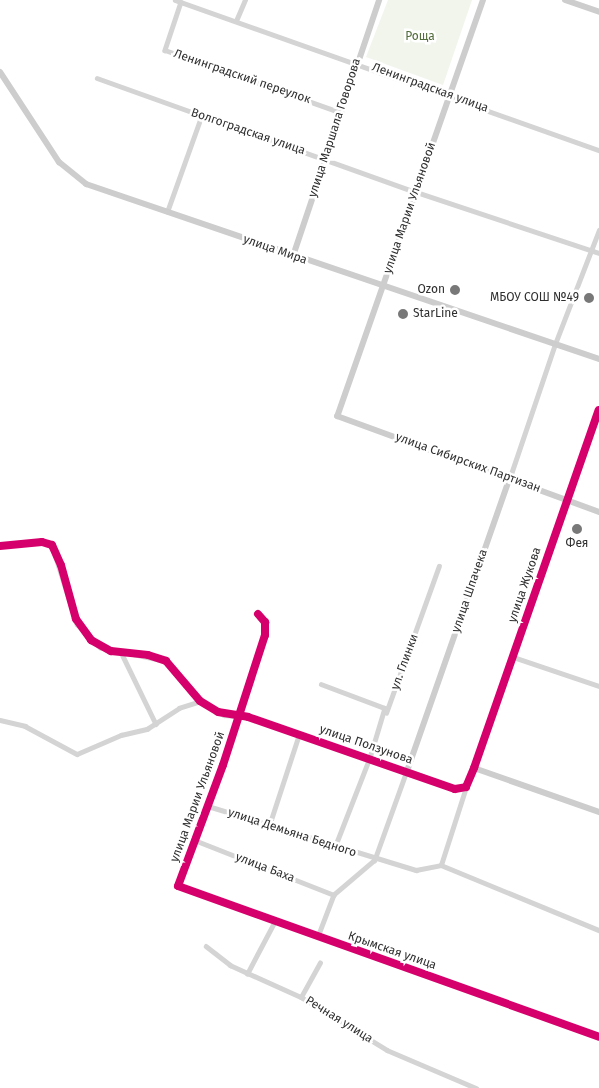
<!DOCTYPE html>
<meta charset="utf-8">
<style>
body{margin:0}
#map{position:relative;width:599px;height:1088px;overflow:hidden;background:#fff;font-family:"Fira Sans",sans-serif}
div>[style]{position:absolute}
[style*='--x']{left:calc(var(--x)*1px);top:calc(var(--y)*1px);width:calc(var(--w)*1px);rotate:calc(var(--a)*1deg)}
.green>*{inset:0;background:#f1f5ec}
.street>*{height:4.5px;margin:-2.25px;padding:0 2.25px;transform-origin:2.25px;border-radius:2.25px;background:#d4d4d4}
.secondary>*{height:6px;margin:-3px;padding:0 3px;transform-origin:3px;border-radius:3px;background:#cdcdcd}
.cycleway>*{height:8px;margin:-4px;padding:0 4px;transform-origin:4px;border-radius:4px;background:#d6006c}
.dots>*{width:14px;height:14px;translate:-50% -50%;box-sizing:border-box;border:2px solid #fff;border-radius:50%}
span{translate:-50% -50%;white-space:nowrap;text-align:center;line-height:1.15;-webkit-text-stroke:5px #fff;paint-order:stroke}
.park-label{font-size:12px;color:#536c3b}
.street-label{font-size:12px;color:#2f2f2f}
.poi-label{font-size:12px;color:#2f2f2f}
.right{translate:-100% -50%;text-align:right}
.left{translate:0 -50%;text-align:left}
</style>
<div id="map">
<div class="green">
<i style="clip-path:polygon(388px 0,472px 0,443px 85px,366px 57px)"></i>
</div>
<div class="street">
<i style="--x:175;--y:0;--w:450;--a:19.5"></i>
<i style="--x:181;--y:2;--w:51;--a:108.4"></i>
<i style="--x:165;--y:50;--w:185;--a:19.6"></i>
<i style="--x:236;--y:21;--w:23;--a:-67"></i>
<i style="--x:97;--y:78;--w:339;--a:19.7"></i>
<i style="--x:416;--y:192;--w:193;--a:18.4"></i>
<i style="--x:167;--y:212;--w:101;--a:-70.3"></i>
<i style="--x:510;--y:477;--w:140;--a:-71.3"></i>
<i style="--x:555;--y:344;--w:122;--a:-68.9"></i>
<i style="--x:0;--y:546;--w:42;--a:-5.4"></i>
<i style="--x:42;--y:542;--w:10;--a:17"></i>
<i style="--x:52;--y:545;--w:83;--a:72.4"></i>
<i style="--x:77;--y:624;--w:33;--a:45"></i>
<i style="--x:100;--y:647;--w:67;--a:12"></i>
<i style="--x:166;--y:661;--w:52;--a:49.6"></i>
<i style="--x:200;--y:701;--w:28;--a:30"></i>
<i style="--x:224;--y:715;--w:24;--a:5"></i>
<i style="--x:248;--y:717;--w:168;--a:18.8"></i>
<i style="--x:407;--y:771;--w:95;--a:109.8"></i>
<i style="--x:375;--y:860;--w:54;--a:139.5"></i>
<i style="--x:334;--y:895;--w:45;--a:110.9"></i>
<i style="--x:258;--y:614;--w:11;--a:49"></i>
<i style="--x:265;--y:622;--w:13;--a:90"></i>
<i style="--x:265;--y:635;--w:137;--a:107.9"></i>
<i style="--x:223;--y:765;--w:129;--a:110.4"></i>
<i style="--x:178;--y:886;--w:447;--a:19.7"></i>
<i style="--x:121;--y:652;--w:80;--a:64.1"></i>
<i style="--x:513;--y:657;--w:91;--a:18.6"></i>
<i style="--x:321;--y:684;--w:68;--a:20.6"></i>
<i style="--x:385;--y:708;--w:52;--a:106.7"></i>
<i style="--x:370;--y:758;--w:97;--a:111.3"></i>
<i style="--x:386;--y:713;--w:156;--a:-70.2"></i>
<i style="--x:0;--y:720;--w:26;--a:13"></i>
<i style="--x:25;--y:726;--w:59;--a:28.3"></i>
<i style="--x:77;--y:754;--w:48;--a:-23.4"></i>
<i style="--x:121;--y:735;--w:27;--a:-13"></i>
<i style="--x:147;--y:729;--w:38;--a:-33"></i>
<i style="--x:179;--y:708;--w:22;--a:-18"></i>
<i style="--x:208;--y:806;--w:218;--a:17.1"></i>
<i style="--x:416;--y:870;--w:25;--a:-11"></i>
<i style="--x:441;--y:865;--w:171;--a:22.4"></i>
<i style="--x:269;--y:826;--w:97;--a:-71.9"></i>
<i style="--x:197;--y:841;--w:147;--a:21.5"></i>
<i style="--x:441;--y:865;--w:82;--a:-72.2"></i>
<i style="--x:206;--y:946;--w:31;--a:38"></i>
<i style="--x:230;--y:965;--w:78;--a:24.3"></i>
<i style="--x:301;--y:997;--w:101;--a:31.6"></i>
<i style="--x:387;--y:1050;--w:97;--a:23.1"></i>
<i style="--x:247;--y:974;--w:60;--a:-62.2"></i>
<i style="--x:301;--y:997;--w:39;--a:-61"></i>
</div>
<div class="secondary">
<i style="--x:483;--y:0;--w:441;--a:109.3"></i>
<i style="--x:337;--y:416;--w:279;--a:20.1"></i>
<i style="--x:565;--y:0;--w:36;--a:19"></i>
<i style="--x:0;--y:72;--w:108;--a:56.8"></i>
<i style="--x:59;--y:162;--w:35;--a:39"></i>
<i style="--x:86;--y:184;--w:542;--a:18.84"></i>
<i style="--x:293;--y:256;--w:270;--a:-71.4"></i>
<i style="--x:510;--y:477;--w:312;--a:109.3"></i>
<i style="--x:407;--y:771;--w:51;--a:20.6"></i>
<i style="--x:455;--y:789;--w:11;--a:-10"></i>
<i style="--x:466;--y:787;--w:21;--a:-67"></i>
<i style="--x:474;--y:768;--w:379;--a:-70.8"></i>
<i style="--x:474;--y:768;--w:133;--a:19.4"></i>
</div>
<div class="cycleway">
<i style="--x:0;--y:546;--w:42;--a:-5.4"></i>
<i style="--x:42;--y:542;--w:10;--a:17"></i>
<i style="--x:52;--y:545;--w:22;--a:66"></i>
<i style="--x:61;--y:565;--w:56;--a:74.5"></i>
<i style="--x:76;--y:619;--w:26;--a:54"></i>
<i style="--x:91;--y:640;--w:23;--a:29"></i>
<i style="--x:111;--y:651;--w:37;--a:6"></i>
<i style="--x:148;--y:655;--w:19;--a:18"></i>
<i style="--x:166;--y:661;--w:52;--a:49.6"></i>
<i style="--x:200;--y:701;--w:21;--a:31"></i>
<i style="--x:218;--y:712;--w:30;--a:9"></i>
<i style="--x:248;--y:717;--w:219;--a:19.2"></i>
<i style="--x:455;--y:789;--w:11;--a:-10"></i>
<i style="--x:466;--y:787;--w:21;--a:-67"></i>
<i style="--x:474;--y:768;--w:379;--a:-70.8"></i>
<i style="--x:258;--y:614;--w:11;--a:49"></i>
<i style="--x:265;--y:622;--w:13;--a:90"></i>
<i style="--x:265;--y:635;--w:137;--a:107.9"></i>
<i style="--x:223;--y:765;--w:129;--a:110.4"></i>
<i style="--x:178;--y:886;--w:447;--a:19.7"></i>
</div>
<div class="dots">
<i style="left:455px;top:290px;background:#787878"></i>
<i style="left:589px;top:298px;background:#787878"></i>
<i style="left:403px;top:314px;background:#787878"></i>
<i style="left:577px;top:529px;background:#787878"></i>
</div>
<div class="park-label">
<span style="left:420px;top:37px">Роща</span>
</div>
<div class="street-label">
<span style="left:242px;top:77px;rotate:19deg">Ленинградский переулок</span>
<span style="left:430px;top:88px;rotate:20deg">Ленинградская улица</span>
<span style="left:335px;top:128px;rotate:-72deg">улица Маршала Говорова</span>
<span style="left:248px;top:132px;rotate:19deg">Волгоградская улица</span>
<span style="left:410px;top:208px;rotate:-71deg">улица Марии Ульяновой</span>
<span style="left:275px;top:250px;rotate:19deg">улица Мира</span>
<span style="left:468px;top:463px;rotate:20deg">улица Сибирских Партизан</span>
<span style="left:525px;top:585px;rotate:-71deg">улица Жукова</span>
<span style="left:470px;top:591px;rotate:-71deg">улица Шпачека</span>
<span style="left:405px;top:662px;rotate:-70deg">ул. Глинки</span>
<span style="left:366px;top:745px;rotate:19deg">улица Ползунова</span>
<span style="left:198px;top:797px;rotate:-70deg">улица Марии Ульяновой</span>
<span style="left:292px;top:833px;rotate:18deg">улица Демьяна Бедного</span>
<span style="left:265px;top:868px;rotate:21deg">улица Баха</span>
<span style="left:392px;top:951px;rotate:19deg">Крымская улица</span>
<span style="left:339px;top:1020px;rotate:32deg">Речная улица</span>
</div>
<div class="poi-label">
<span class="right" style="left:445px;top:290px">Ozon</span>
<span class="right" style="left:579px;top:298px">МБОУ СОШ №49</span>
<span class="left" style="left:413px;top:314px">StarLine</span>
<span style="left:577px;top:544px">Фея</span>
</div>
</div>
